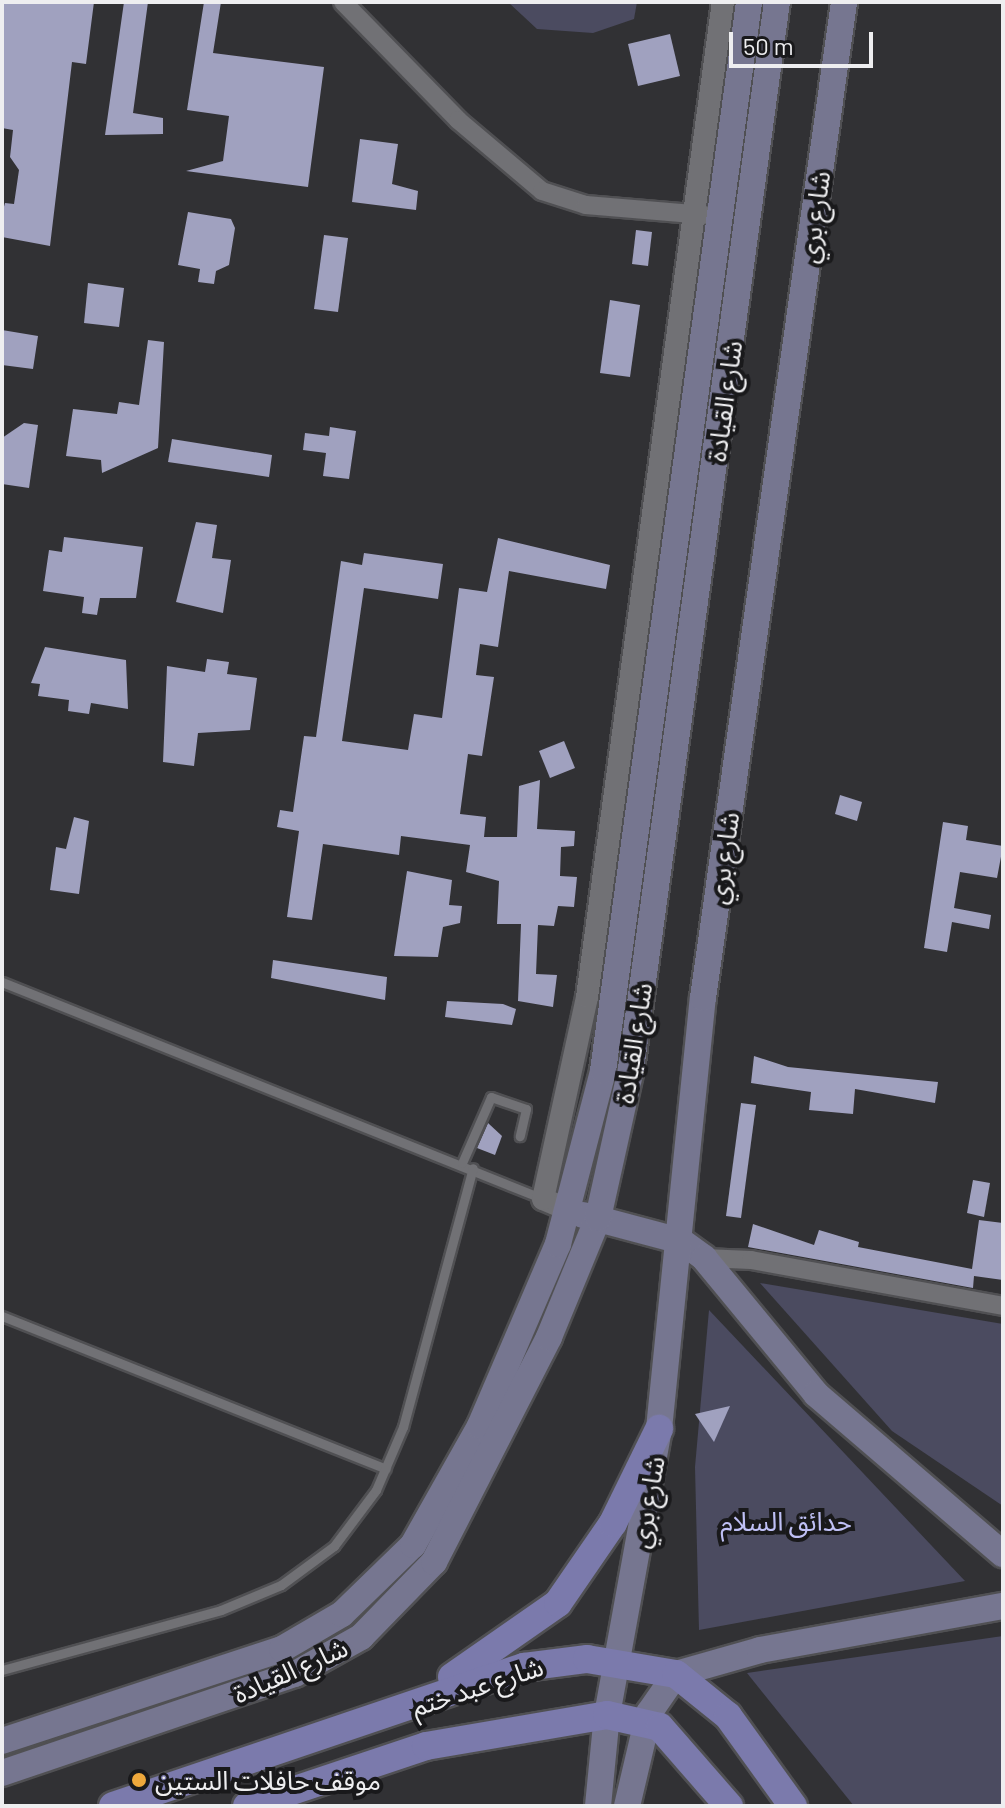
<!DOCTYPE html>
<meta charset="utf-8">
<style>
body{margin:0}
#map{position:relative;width:1005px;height:1808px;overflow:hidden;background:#313134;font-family:Barlow,"Noto Sans Arabic",sans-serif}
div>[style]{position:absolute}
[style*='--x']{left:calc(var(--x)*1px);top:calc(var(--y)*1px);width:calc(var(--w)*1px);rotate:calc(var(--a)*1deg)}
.green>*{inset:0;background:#4b4b60}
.building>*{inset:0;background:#a0a1bf}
.roads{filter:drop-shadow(2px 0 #505053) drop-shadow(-2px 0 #505053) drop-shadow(0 2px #505053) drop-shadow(0 -2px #505053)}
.service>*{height:9px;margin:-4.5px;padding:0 4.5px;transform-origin:4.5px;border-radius:4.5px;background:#717175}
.minor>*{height:18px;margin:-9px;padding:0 9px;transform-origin:9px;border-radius:9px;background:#717175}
.tertiary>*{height:22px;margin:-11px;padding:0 11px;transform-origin:11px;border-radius:11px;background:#717175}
.secondary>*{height:26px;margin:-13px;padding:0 13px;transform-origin:13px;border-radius:13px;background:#767690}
.primary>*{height:28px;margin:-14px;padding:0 14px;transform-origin:14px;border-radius:14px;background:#7b7aac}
.dots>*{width:22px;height:22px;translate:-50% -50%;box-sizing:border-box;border:4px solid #19191b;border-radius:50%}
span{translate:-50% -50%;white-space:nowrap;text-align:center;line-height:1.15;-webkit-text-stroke:8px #19191b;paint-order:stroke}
.street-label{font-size:26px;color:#eeeef0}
.park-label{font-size:26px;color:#bfc0f5}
.poi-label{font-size:26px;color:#eeeef0}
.left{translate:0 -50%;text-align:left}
.frame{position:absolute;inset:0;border:4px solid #eeeef0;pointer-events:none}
.scale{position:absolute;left:729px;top:32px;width:144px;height:36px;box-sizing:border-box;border:4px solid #eeeef0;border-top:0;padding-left:10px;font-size:24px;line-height:28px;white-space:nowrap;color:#eeeef0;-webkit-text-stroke:6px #19191b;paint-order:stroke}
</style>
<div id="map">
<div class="green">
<i style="clip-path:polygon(508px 2px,637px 2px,634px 19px,593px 33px,537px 29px)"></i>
<i style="clip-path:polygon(760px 1283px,1003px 1324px,1003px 1506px,892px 1431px)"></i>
<i style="clip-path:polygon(709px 1310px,965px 1581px,699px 1630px,695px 1467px)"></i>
<i style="clip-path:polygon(1003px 1636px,1003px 1806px,854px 1806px,747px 1673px)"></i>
</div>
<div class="building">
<i style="clip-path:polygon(2px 2px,94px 2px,86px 64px,72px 62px,50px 246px,2px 237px,2px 214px,5px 203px,14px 204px,19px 170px,10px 157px,13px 130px,2px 128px)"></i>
<i style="clip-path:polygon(124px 2px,148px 2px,133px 113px,163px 118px,163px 134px,105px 135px)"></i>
<i style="clip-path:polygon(204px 2px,221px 2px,213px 53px,324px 67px,308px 187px,186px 171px,223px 161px,229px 116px,187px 110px)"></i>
<i style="clip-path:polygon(670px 34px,680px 76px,638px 86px,628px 44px)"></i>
<i style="clip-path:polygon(360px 139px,398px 144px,392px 184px,418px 191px,416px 210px,352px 202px)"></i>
<i style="clip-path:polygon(188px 212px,231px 219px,235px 228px,229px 265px,216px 271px,214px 284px,198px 282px,200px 269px,178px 265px)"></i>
<i style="clip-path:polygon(636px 230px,652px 232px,648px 266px,632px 264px)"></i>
<i style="clip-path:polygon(324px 235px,348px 238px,338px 312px,314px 309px)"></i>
<i style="clip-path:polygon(88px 283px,124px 288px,119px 327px,84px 323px)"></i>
<i style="clip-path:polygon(610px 300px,640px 305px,630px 377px,600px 373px)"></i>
<i style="clip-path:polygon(2px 330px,38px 336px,33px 369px,2px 365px)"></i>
<i style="clip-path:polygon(148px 340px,164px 342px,158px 448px,102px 473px,101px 460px,66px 456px,73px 409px,117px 414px,119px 402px,139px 405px)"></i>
<i style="clip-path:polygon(24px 423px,38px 425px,29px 488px,2px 484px,2px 438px)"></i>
<i style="clip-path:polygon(330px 427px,356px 431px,349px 479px,323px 476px,326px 453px,303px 450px,305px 433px,329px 436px)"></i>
<i style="clip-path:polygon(172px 439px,272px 455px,269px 477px,168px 462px)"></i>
<i style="clip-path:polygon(196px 522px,217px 525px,212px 558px,231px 560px,223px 613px,176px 602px)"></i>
<i style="clip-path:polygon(64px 537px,143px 547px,136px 598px,100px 598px,97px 615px,82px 613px,84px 597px,43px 591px,49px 550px,62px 552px)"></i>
<i style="clip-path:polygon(498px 538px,610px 565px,606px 589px,509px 571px,498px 647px,480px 644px,476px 675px,494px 677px,482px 756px,468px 754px,460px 814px,486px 817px,484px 837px,517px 837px,519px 786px,540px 780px,537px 829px,575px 831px,574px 846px,561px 847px,560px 876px,577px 877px,574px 907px,558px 906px,554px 926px,538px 925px,536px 974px,557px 975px,553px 1007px,518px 1001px,521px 924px,497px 924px,499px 881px,466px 872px,470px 845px,401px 836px,399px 855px,323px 844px,312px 920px,287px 917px,299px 831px,277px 827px,280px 810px,293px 812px,304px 736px,316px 737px,341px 561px,362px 565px,364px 553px,443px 564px,438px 599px,364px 588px,342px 741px,408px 750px,414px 714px,442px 718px,459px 588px,487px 592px)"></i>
<i style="clip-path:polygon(45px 647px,126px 660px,128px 709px,91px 703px,89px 714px,68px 711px,69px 700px,38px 696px,40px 684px,31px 683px)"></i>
<i style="clip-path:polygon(207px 659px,229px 662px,227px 674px,257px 678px,250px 730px,198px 733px,194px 766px,163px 762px,167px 666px,205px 672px)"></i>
<i style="clip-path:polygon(564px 741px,575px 768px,550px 778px,539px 751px)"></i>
<i style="clip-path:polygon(840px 795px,862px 802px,857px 821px,835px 814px)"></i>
<i style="clip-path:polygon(74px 817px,89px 821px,79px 894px,50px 890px,56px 847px,66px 849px)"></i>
<i style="clip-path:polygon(943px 822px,968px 826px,966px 840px,1003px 846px,997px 878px,960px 872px,954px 908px,991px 915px,989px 929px,952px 922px,947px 952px,924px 948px)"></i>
<i style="clip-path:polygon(407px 871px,452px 880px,449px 905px,462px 906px,460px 923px,443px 927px,438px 957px,394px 956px)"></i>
<i style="clip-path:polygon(273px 960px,387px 977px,385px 1000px,271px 978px)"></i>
<i style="clip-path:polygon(447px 1001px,503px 1004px,516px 1009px,512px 1025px,445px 1017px)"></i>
<i style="clip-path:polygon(754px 1056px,788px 1067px,938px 1082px,935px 1103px,855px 1089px,853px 1114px,809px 1110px,811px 1092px,751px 1083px)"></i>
<i style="clip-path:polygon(741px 1103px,756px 1105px,741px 1218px,726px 1216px)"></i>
<i style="clip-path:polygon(488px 1123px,502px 1136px,495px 1155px,477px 1148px)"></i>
<i style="clip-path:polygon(973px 1180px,990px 1183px,984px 1217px,967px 1213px)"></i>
<i style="clip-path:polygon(979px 1220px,1003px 1223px,1003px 1280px,974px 1276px,973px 1288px,748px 1247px,753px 1224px,814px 1245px,819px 1230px,859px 1242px,858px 1247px,972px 1269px)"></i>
<i style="clip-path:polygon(730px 1406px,714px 1442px,695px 1414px)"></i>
</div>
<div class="roads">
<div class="service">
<i style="--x:2;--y:982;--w:581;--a:21.84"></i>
<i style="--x:462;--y:1163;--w:72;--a:-66.3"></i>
<i style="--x:491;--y:1097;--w:37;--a:19"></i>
<i style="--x:526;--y:1109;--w:28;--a:103"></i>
<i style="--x:2;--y:1316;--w:413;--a:21.7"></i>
<i style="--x:2;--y:1670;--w:227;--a:-15.3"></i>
<i style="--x:221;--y:1610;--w:65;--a:-22.6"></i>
<i style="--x:281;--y:1585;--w:66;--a:-36.3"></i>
<i style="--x:334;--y:1546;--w:70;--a:-53.1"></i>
<i style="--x:376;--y:1490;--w:69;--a:-66.8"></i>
<i style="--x:403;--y:1427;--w:268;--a:-74.9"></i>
</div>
<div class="minor">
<i style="--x:343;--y:2;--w:165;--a:45.7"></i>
<i style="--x:458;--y:120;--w:110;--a:40.2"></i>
<i style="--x:542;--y:191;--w:46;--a:17.7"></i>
<i style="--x:586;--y:205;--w:119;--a:4.8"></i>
<i style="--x:704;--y:1258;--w:47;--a:2.4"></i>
<i style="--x:751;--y:1260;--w:256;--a:10.3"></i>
</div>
<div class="tertiary">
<i style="--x:569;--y:1210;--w:28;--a:-157"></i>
<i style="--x:543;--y:1199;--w:207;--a:-77.7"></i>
<i style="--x:587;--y:997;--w:1004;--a:-82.22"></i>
</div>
<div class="secondary">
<i style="--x:583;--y:1215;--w:101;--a:14.9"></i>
<i style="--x:681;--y:1241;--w:29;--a:36"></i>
<i style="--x:704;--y:1258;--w:176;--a:50.5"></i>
<i style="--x:816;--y:1394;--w:246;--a:40.6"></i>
<i style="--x:2;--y:1741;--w:295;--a:-18.2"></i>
<i style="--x:282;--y:1649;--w:69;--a:-30.3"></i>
<i style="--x:342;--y:1614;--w:99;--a:-44.2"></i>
<i style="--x:413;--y:1545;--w:137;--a:-60.6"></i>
<i style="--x:480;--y:1426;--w:198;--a:-66.8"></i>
<i style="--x:558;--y:1244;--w:179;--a:-75.4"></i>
<i style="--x:603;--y:1071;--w:1079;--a:-82.22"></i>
<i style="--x:2;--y:1773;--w:309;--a:-18.7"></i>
<i style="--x:295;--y:1674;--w:76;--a:-29.3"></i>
<i style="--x:361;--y:1637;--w:105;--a:-45.8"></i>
<i style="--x:434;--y:1562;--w:253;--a:-62.9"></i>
<i style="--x:549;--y:1337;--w:129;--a:-67.6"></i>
<i style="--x:598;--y:1218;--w:153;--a:-77.5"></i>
<i style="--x:631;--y:1069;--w:1077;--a:-82.21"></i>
<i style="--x:598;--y:1806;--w:91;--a:-84.4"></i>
<i style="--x:607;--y:1715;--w:291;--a:-79.7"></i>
<i style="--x:659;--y:1429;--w:433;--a:-84.2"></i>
<i style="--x:703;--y:998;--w:1006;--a:-81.94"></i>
<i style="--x:627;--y:1806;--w:96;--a:-76.7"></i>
<i style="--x:649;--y:1713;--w:47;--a:-55.3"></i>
<i style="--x:676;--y:1674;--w:87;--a:-15.9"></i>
<i style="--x:760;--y:1650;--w:247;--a:-10.3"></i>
</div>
<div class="primary">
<i style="--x:452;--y:1677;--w:129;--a:-34.9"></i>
<i style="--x:558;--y:1603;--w:97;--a:-55.5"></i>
<i style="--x:613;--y:1523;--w:105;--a:-63.9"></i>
<i style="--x:113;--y:1806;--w:434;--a:-18.7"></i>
<i style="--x:524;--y:1667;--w:64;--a:-7.2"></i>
<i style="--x:587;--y:1659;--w:90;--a:9.6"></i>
<i style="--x:676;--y:1674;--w:67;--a:38.9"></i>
<i style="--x:728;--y:1716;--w:111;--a:54.2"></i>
<i style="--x:247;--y:1806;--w:189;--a:-18.5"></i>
<i style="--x:426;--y:1746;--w:184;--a:-9.7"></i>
<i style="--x:607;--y:1715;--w:54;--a:12.8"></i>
<i style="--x:660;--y:1727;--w:105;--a:48.9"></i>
</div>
</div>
<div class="dots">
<i style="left:139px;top:1780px;background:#eea83c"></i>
</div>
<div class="street-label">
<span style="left:814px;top:217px;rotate:-82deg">شارع بري</span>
<span style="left:724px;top:401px;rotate:-82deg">شارع القيادة</span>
<span style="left:723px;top:858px;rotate:-82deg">شارع بري</span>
<span style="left:633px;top:1043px;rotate:-81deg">شارع القيادة</span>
<span style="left:647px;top:1502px;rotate:-80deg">شارع بري</span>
<span style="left:290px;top:1670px;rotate:-24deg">شارع القيادة</span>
<span style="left:477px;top:1686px;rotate:-18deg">شارع عبد ختم</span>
</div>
<div class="park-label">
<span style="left:786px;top:1521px">حدائق السلام</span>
</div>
<div class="poi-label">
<span class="left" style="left:155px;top:1780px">موقف حافلات الستين</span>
</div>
<div class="frame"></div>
<div class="scale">50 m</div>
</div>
